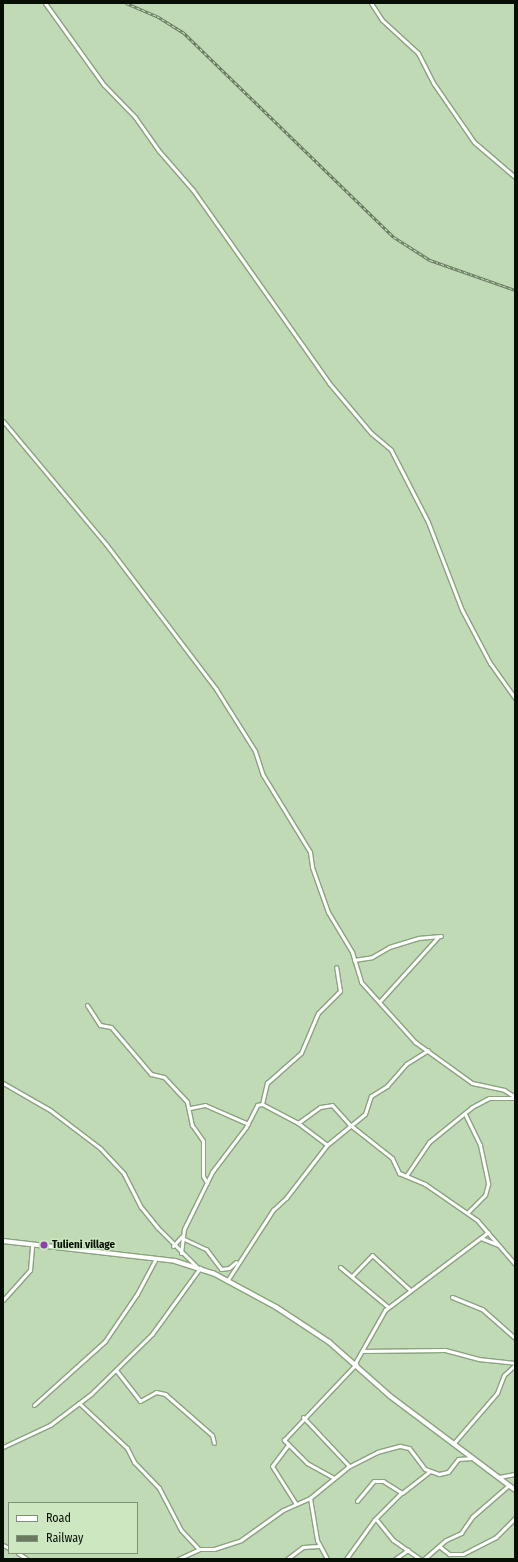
<!DOCTYPE html>
<style>
body{margin:0}
#map{position:relative;width:518px;height:1562px;overflow:hidden;background:#c0dab5;font-family:"Fira Sans Condensed",sans-serif}
div>[style]{position:absolute}
[style*='--x']{left:calc(var(--x)*1px);top:calc(var(--y)*1px);width:calc(var(--w)*1px);rotate:calc(var(--a)*1deg)}
.roads{filter:drop-shadow(1px 0 #8aa37f) drop-shadow(-1px 0 #8aa37f) drop-shadow(0 1px #8aa37f) drop-shadow(0 -1px #8aa37f)}
.minor>*{height:3px;margin:-1.5px;padding:0 1.5px;transform-origin:1.5px;border-radius:1.5px;background:#fff}
.tertiary>*{height:4px;margin:-2px;padding:0 2px;transform-origin:2px;border-radius:2px;background:#fff}
.rail>*{height:2.5px;margin-top:-1.25px;transform-origin:0;background:repeating-linear-gradient(90deg,#cde7c1 0 3px,#697a61 0 6px);box-sizing:border-box;border-block:1px solid #697a61}
.dots>*{width:11px;height:11px;translate:-50% -50%;box-sizing:border-box;border:2px solid #cde7c1;border-radius:50%}
span{translate:-50% -50%;white-space:nowrap;text-align:center;line-height:1.15;-webkit-text-stroke:3px #cde7c1;paint-order:stroke}
.poi-label{font-size:11px;color:#070f04;font-weight:700}
.left{translate:0 -50%;text-align:left}
.frame{position:absolute;inset:0;border:4px solid #070f04;pointer-events:none}
.legend{position:absolute;left:8px;top:1502px;width:130px;height:52px;box-sizing:border-box;background:#cde7c1;border:1px solid #7e9175;margin:0;padding:5px 7px;list-style:none;font-size:12px;color:#070f04}
.legend li{display:flex;align-items:center;gap:8px;height:20px}
.legend b{width:20px;border:1px solid #7e9175}
</style>
<div id="map">
<div class="roads">
<div class="minor">
<i style="--x:45;--y:3;--w:101;--a:54.3"></i>
<i style="--x:104;--y:85;--w:45;--a:45.9"></i>
<i style="--x:135;--y:117;--w:42;--a:54.8"></i>
<i style="--x:159;--y:151;--w:52;--a:48.9"></i>
<i style="--x:193;--y:190;--w:236;--a:54.8"></i>
<i style="--x:329;--y:383;--w:65;--a:50"></i>
<i style="--x:371;--y:433;--w:26;--a:40"></i>
<i style="--x:391;--y:450;--w:81;--a:62.8"></i>
<i style="--x:428;--y:522;--w:94;--a:68.9"></i>
<i style="--x:462;--y:610;--w:60;--a:62.2"></i>
<i style="--x:490;--y:663;--w:43;--a:54.5"></i>
<i style="--x:371;--y:3;--w:20;--a:57"></i>
<i style="--x:382;--y:20;--w:49;--a:42.5"></i>
<i style="--x:418;--y:53;--w:35;--a:63"></i>
<i style="--x:434;--y:84;--w:70;--a:55.4"></i>
<i style="--x:474;--y:142;--w:54;--a:40.5"></i>
<i style="--x:3;--y:421;--w:160;--a:50.1"></i>
<i style="--x:106;--y:544;--w:182;--a:52.8"></i>
<i style="--x:216;--y:689;--w:73;--a:57.8"></i>
<i style="--x:255;--y:751;--w:25;--a:72"></i>
<i style="--x:263;--y:775;--w:90;--a:58.6"></i>
<i style="--x:310;--y:852;--w:15;--a:82"></i>
<i style="--x:312;--y:867;--w:48;--a:70.4"></i>
<i style="--x:328;--y:912;--w:47;--a:59"></i>
<i style="--x:352;--y:952;--w:31;--a:73"></i>
<i style="--x:361;--y:982;--w:81;--a:48"></i>
<i style="--x:415;--y:1042;--w:70;--a:35.7"></i>
<i style="--x:472;--y:1083;--w:33;--a:12"></i>
<i style="--x:504;--y:1090;--w:13;--a:32"></i>
<i style="--x:354;--y:960;--w:18;--a:-9"></i>
<i style="--x:372;--y:957;--w:20;--a:-30"></i>
<i style="--x:389;--y:947;--w:30;--a:-17"></i>
<i style="--x:418;--y:938;--w:23;--a:-5"></i>
<i style="--x:380;--y:1001;--w:86;--a:-47.8"></i>
<i style="--x:87;--y:1005;--w:24;--a:57"></i>
<i style="--x:100;--y:1025;--w:11;--a:10"></i>
<i style="--x:111;--y:1027;--w:62;--a:49.6"></i>
<i style="--x:151;--y:1074;--w:13;--a:13"></i>
<i style="--x:164;--y:1077;--w:34;--a:47"></i>
<i style="--x:187;--y:1102;--w:24;--a:78"></i>
<i style="--x:192;--y:1125;--w:19;--a:55"></i>
<i style="--x:203;--y:1141;--w:35;--a:90"></i>
<i style="--x:203;--y:1176;--w:8;--a:60"></i>
<i style="--x:3;--y:1083;--w:54;--a:29.9"></i>
<i style="--x:50;--y:1110;--w:63;--a:37.2"></i>
<i style="--x:100;--y:1148;--w:35;--a:47"></i>
<i style="--x:124;--y:1174;--w:37;--a:63"></i>
<i style="--x:141;--y:1207;--w:26;--a:51"></i>
<i style="--x:157;--y:1227;--w:57;--a:45"></i>
<i style="--x:262;--y:1104;--w:22;--a:-77"></i>
<i style="--x:267;--y:1083;--w:45;--a:-41.4"></i>
<i style="--x:301;--y:1053;--w:43;--a:-67"></i>
<i style="--x:318;--y:1013;--w:31;--a:-45"></i>
<i style="--x:340;--y:991;--w:24;--a:-99"></i>
<i style="--x:190;--y:1108;--w:15;--a:-11"></i>
<i style="--x:205;--y:1105;--w:47;--a:23.8"></i>
<i style="--x:465;--y:1114;--w:34;--a:64"></i>
<i style="--x:480;--y:1145;--w:40;--a:78"></i>
<i style="--x:488;--y:1184;--w:11;--a:105"></i>
<i style="--x:485;--y:1195;--w:24;--a:135"></i>
<i style="--x:298;--y:1123;--w:27;--a:-36"></i>
<i style="--x:320;--y:1107;--w:12;--a:-9"></i>
<i style="--x:332;--y:1105;--w:25;--a:48"></i>
<i style="--x:349;--y:1124;--w:55;--a:38.3"></i>
<i style="--x:392;--y:1158;--w:17;--a:65"></i>
<i style="--x:399;--y:1173;--w:28;--a:23"></i>
<i style="--x:425;--y:1184;--w:63;--a:34.7"></i>
<i style="--x:477;--y:1220;--w:58;--a:49.2"></i>
<i style="--x:406;--y:1176;--w:41;--a:-55.9"></i>
<i style="--x:429;--y:1142;--w:55;--a:-39.1"></i>
<i style="--x:472;--y:1107;--w:19;--a:-28"></i>
<i style="--x:489;--y:1098;--w:26;--a:0"></i>
<i style="--x:182;--y:1238;--w:26;--a:25"></i>
<i style="--x:206;--y:1249;--w:25;--a:53"></i>
<i style="--x:221;--y:1269;--w:8;--a:-7"></i>
<i style="--x:229;--y:1268;--w:9;--a:-41"></i>
<i style="--x:481;--y:1238;--w:18;--a:22"></i>
<i style="--x:173;--y:1246;--w:13;--a:-48"></i>
<i style="--x:181;--y:1253;--w:24;--a:-83"></i>
<i style="--x:184;--y:1229;--w:64;--a:-63.8"></i>
<i style="--x:212;--y:1172;--w:56;--a:-52.9"></i>
<i style="--x:246;--y:1127;--w:25;--a:-63"></i>
<i style="--x:257;--y:1105;--w:5;--a:-11"></i>
<i style="--x:262;--y:1104;--w:41;--a:27.8"></i>
<i style="--x:298;--y:1123;--w:36;--a:37"></i>
<i style="--x:340;--y:1267;--w:62;--a:39.8"></i>
<i style="--x:352;--y:1276;--w:29;--a:-46"></i>
<i style="--x:372;--y:1255;--w:52;--a:42.6"></i>
<i style="--x:227;--y:1281;--w:85;--a:-57.1"></i>
<i style="--x:273;--y:1210;--w:18;--a:-43"></i>
<i style="--x:286;--y:1198;--w:67;--a:-52.3"></i>
<i style="--x:327;--y:1145;--w:49;--a:-39.2"></i>
<i style="--x:365;--y:1114;--w:19;--a:-72"></i>
<i style="--x:371;--y:1096;--w:19;--a:-32"></i>
<i style="--x:387;--y:1086;--w:29;--a:-49"></i>
<i style="--x:406;--y:1064;--w:26;--a:-32"></i>
<i style="--x:452;--y:1297;--w:32;--a:22"></i>
<i style="--x:482;--y:1309;--w:44;--a:41.3"></i>
<i style="--x:3;--y:1300;--w:40;--a:-48"></i>
<i style="--x:30;--y:1270;--w:25;--a:-85"></i>
<i style="--x:362;--y:1351;--w:83;--a:-0.7"></i>
<i style="--x:445;--y:1350;--w:34;--a:15"></i>
<i style="--x:478;--y:1359;--w:37;--a:6"></i>
<i style="--x:355;--y:1363;--w:61;--a:-60.5"></i>
<i style="--x:385;--y:1310;--w:129;--a:-37.1"></i>
<i style="--x:116;--y:1370;--w:39;--a:52"></i>
<i style="--x:140;--y:1401;--w:18;--a:-29"></i>
<i style="--x:156;--y:1392;--w:9;--a:13"></i>
<i style="--x:165;--y:1394;--w:62;--a:41.1"></i>
<i style="--x:212;--y:1435;--w:8;--a:76"></i>
<i style="--x:79;--y:1403;--w:66;--a:43.2"></i>
<i style="--x:127;--y:1448;--w:16;--a:63"></i>
<i style="--x:134;--y:1462;--w:36;--a:46"></i>
<i style="--x:159;--y:1488;--w:47;--a:62.4"></i>
<i style="--x:181;--y:1530;--w:26;--a:47"></i>
<i style="--x:34;--y:1405;--w:96;--a:-42"></i>
<i style="--x:105;--y:1341;--w:57;--a:-55.8"></i>
<i style="--x:137;--y:1294;--w:40;--a:-62"></i>
<i style="--x:303;--y:1417;--w:67;--a:46.8"></i>
<i style="--x:453;--y:1444;--w:67;--a:-49.2"></i>
<i style="--x:497;--y:1393;--w:19;--a:-69"></i>
<i style="--x:504;--y:1375;--w:15;--a:-42"></i>
<i style="--x:288;--y:1445;--w:26;--a:127"></i>
<i style="--x:272;--y:1466;--w:45;--a:57.7"></i>
<i style="--x:3;--y:1447;--w:52;--a:-25.1"></i>
<i style="--x:50;--y:1425;--w:51;--a:-37.1"></i>
<i style="--x:91;--y:1394;--w:86;--a:-44.5"></i>
<i style="--x:152;--y:1334;--w:82;--a:-54"></i>
<i style="--x:499;--y:1477;--w:16;--a:-11"></i>
<i style="--x:334;--y:1478;--w:31;--a:-151"></i>
<i style="--x:307;--y:1463;--w:33;--a:-135"></i>
<i style="--x:284;--y:1440;--w:105;--a:-46.5"></i>
<i style="--x:310;--y:1498;--w:43;--a:80.5"></i>
<i style="--x:317;--y:1540;--w:21;--a:62"></i>
<i style="--x:357;--y:1501;--w:26;--a:-50"></i>
<i style="--x:374;--y:1481;--w:9;--a:0"></i>
<i style="--x:383;--y:1481;--w:22;--a:32"></i>
<i style="--x:402;--y:1493;--w:34;--a:-38"></i>
<i style="--x:376;--y:1519;--w:27;--a:51"></i>
<i style="--x:393;--y:1540;--w:33;--a:35"></i>
<i style="--x:3;--y:1545;--w:7;--a:27"></i>
<i style="--x:439;--y:1546;--w:13;--a:39"></i>
<i style="--x:449;--y:1554;--w:14;--a:0"></i>
<i style="--x:463;--y:1554;--w:37;--a:-27"></i>
<i style="--x:496;--y:1537;--w:27;--a:-45"></i>
<i style="--x:18;--y:1553;--w:11;--a:34"></i>
<i style="--x:178;--y:1559;--w:23;--a:-25"></i>
<i style="--x:199;--y:1549;--w:15;--a:0"></i>
<i style="--x:214;--y:1549;--w:28;--a:-18"></i>
<i style="--x:241;--y:1540;--w:52;--a:-35.5"></i>
<i style="--x:283;--y:1510;--w:30;--a:-24"></i>
<i style="--x:310;--y:1498;--w:49;--a:-39.2"></i>
<i style="--x:348;--y:1467;--w:33;--a:-27"></i>
<i style="--x:377;--y:1452;--w:24;--a:-15"></i>
<i style="--x:400;--y:1446;--w:9;--a:13"></i>
<i style="--x:409;--y:1448;--w:26;--a:53"></i>
<i style="--x:425;--y:1469;--w:15;--a:20"></i>
<i style="--x:439;--y:1474;--w:9;--a:-13"></i>
<i style="--x:448;--y:1472;--w:16;--a:-52"></i>
<i style="--x:458;--y:1459;--w:14;--a:-4"></i>
<i style="--x:287;--y:1559;--w:20;--a:-37"></i>
<i style="--x:303;--y:1547;--w:16;--a:-4"></i>
<i style="--x:346;--y:1559;--w:48;--a:-54.3"></i>
<i style="--x:374;--y:1520;--w:38;--a:-45"></i>
<i style="--x:395;--y:1559;--w:16;--a:-35"></i>
<i style="--x:424;--y:1559;--w:29;--a:-41"></i>
<i style="--x:446;--y:1540;--w:17;--a:-25"></i>
<i style="--x:461;--y:1533;--w:19;--a:-55"></i>
<i style="--x:472;--y:1517;--w:49;--a:-40.9"></i>
</div>
<div class="tertiary">
<i style="--x:3;--y:1241;--w:173;--a:6.6"></i>
<i style="--x:175;--y:1261;--w:40;--a:18"></i>
<i style="--x:213;--y:1273;--w:72;--a:28.4"></i>
<i style="--x:276;--y:1307;--w:64;--a:33.4"></i>
<i style="--x:329;--y:1342;--w:81;--a:41.5"></i>
<i style="--x:390;--y:1396;--w:156;--a:36.9"></i>
</div>
</div>
<div class="rail">
<i style="--x:126;--y:3;--w:34;--a:23"></i>
<i style="--x:157;--y:16;--w:31;--a:32"></i>
<i style="--x:183;--y:32;--w:294;--a:44.2"></i>
<i style="--x:394;--y:237;--w:43;--a:32.6"></i>
<i style="--x:430;--y:260;--w:90;--a:19.4"></i>
</div>
<div class="dots">
<i style="left:44px;top:1245px;background:#903eae"></i>
</div>
<div class="poi-label">
<span class="left" style="left:52px;top:1245px">Tulieni village</span>
</div>
<div class="frame"></div>
<ul class="legend">
<li><b style="height:5px;background:#fff"></b>Road</li>
<li><b style="height:5px;background:#697a61"></b>Railway</li>
</ul>
</div>
